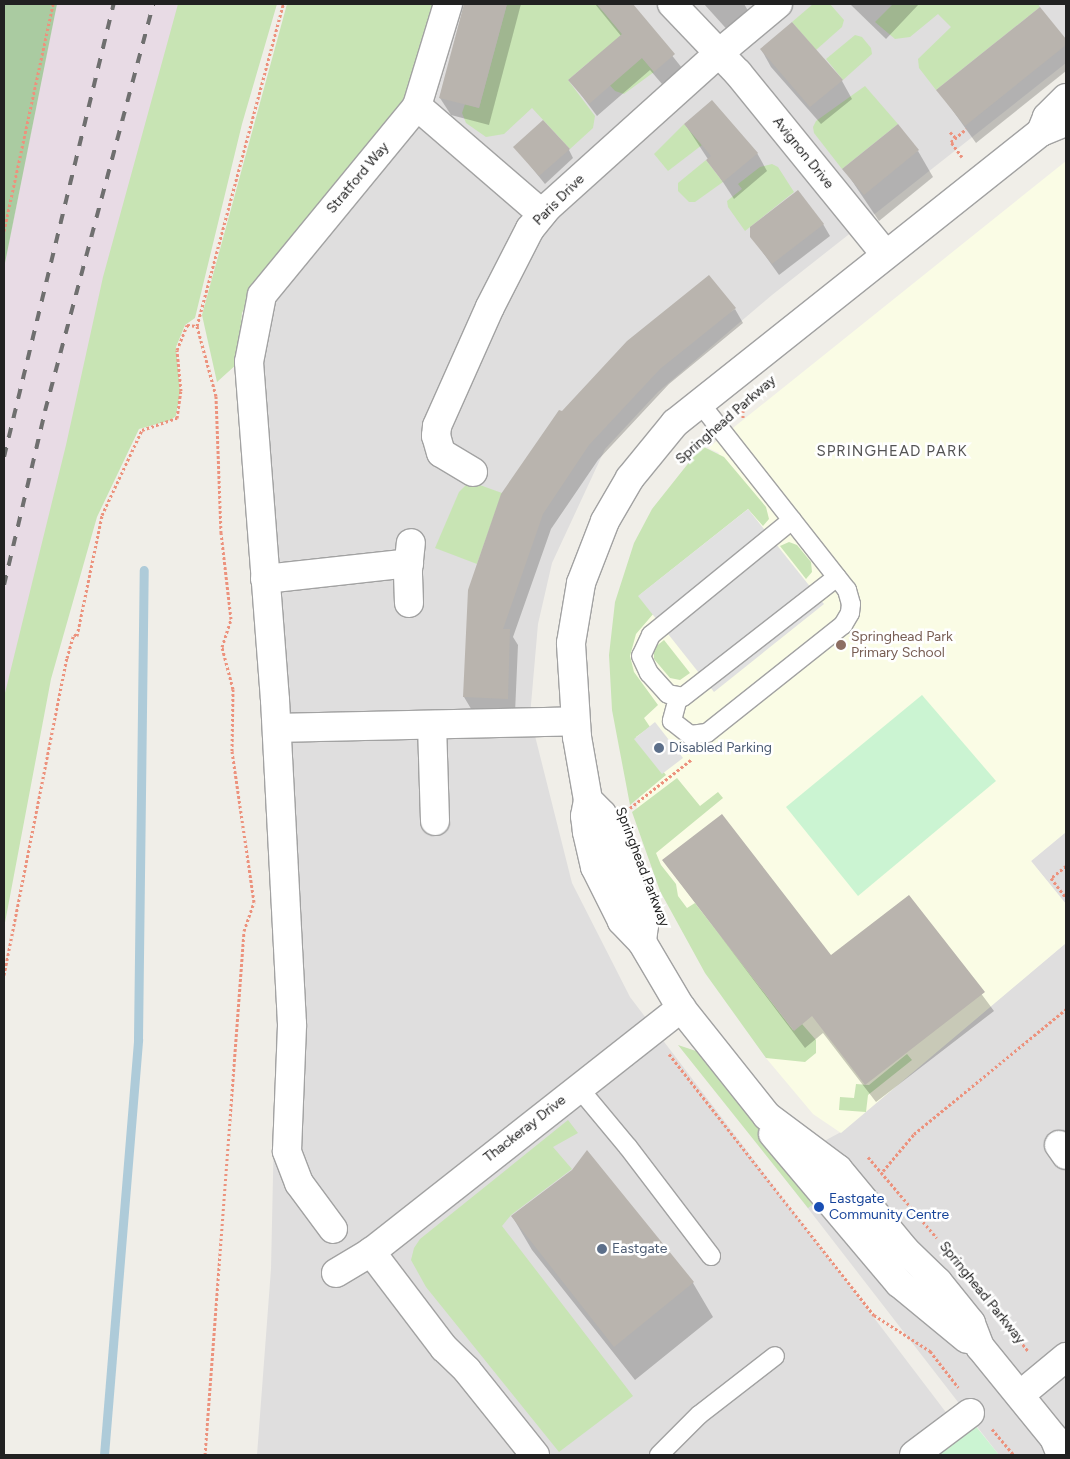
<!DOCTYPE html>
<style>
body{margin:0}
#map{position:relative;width:1070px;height:1459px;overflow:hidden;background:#f0eee8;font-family:Figtree,sans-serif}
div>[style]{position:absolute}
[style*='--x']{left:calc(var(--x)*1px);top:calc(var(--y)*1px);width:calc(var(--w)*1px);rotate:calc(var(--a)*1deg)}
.residential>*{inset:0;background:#dfdede}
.industrial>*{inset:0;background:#e8dbe5}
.education>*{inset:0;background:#fafce5}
.grass>*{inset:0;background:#c8e4b4}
.forest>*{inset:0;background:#aacba1}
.park>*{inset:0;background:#cbf4d2}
.parking>*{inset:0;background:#e1e1e1}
.shadow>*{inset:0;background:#0003}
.stream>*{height:9px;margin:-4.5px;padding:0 4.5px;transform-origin:4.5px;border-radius:4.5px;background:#aecbd9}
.building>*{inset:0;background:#b9b4ae}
.path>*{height:3px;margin-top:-1.5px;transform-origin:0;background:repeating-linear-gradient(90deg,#ec927d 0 2.5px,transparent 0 5px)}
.roads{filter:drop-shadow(1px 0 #a2a2a2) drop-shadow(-1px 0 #a2a2a2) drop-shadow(0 1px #a2a2a2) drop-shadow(0 -1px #a2a2a2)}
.service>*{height:18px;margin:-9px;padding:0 9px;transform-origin:9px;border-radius:9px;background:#fff}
.minor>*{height:28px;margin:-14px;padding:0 14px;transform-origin:14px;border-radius:14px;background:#fff}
.rail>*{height:4px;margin-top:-2px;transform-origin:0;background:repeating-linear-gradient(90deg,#6f6f6f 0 10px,transparent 0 20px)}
.dots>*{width:14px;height:14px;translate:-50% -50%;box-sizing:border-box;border:2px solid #fff;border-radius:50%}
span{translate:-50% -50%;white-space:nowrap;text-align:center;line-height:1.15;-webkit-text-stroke:5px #fff;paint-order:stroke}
.street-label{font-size:14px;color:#212121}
.education-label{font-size:14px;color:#785e54}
.left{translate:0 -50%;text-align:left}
.service-label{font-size:14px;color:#4e5e75}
.transit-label{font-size:14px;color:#164399}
.neighbourhood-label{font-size:15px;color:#545454;letter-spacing:1px}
.frame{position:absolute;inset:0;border:5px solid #212121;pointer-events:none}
</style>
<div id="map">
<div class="residential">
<i style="clip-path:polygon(435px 4px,1066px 4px,1066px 63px,772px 295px,658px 392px,605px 449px,552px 563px,538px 624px,530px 716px,572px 883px,630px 997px,948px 1415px,910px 1455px,257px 1455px,271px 1269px,277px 990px,266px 756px,238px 363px,240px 327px,245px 303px,260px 275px,311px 216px)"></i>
<i style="clip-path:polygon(1066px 832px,1066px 904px,1031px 861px)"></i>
<i style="clip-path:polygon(1066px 943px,1066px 1455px,999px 1455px,776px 1167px,841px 1132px)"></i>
</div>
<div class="industrial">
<i style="clip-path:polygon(56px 4px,249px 4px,85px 535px,4px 871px,4px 268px)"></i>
</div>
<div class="education">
<i style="clip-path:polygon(1066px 161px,1066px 832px,1031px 861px,1066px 904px,1066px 943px,841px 1133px,813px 1114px,766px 1058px,769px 1051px,695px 949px,636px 812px,639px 797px,621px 608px,719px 453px,708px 448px)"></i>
</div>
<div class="grass">
<i style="clip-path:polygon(178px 4px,277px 4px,242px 124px,195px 318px,185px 325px,176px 347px,180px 392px,176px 416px,171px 420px,139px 429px,97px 517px,51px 679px,4px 928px,4px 697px,66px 445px,103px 277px)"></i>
<i style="clip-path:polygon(287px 4px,435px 4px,406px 97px,260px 275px,242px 313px,238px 363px,217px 382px,202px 315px)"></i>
<i style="clip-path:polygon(507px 4px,597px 4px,654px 72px,624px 94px,615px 91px,589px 62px,568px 80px,595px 116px,593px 128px,570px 149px,532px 108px,504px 134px,486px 137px,466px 123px,462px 113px,465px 104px,479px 108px)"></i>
<i style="clip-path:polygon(813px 4px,830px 4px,844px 20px,842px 27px,816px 50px,792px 22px)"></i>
<i style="clip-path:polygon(893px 4px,1038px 4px,1040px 7px,936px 90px,919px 68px,918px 59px,951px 27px,938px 14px,910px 37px,895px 39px,875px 22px)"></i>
<i style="clip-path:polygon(855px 35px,862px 37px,871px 48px,872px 54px,843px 80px,826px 59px)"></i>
<i style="clip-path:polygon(865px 86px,898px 124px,842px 169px,814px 133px,813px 127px,816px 121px)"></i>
<i style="clip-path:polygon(684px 124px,702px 145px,668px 171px,654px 154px)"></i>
<i style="clip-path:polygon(706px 160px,723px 182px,695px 202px,689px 202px,678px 191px,678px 183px)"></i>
<i style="clip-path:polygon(772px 164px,778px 167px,794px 192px,745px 231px,728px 207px,727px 201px,742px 189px,738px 184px,760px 167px)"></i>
<i style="clip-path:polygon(702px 446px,724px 457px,766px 507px,769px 519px,763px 526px,748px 509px,641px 594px,654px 613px,636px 634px,630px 656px,634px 672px,658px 705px,644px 718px,650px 727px,636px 737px,666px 775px,630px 805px,612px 710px,609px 655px,615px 602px,634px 543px,652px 509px)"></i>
<i style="clip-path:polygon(477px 484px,502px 493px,477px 564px,435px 548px,459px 492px,466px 485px)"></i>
<i style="clip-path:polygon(789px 542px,797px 545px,811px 562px,812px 572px,806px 579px,780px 546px)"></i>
<i style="clip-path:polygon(664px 640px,690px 673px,680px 680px,670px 678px,654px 659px,654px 648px)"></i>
<i style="clip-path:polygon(677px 778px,700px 806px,718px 792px,723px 798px,656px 853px,661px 865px,676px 884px,678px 896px,687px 908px,695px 903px,793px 1030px,802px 1024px,816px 1040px,816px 1053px,805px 1062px,766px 1058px,705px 973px,660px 891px,632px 812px)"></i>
<i style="clip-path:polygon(678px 1045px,696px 1051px,810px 1193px,820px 1199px,808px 1208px)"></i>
<i style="clip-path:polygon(907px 1054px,912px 1060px,868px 1095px,866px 1112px,839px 1110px,840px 1097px,854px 1098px,856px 1084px,869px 1085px)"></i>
<i style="clip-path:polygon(568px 1120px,578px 1133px,553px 1147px,572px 1169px,511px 1215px,502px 1226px,633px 1396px,559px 1452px,426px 1287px,411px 1260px,414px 1248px,420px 1239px)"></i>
</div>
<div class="forest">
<i style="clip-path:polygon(4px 4px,57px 4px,4px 268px)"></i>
</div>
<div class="park">
<i style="clip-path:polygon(922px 695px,996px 781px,858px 896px,786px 807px)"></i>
<i style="clip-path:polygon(974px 1424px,999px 1455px,934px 1455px)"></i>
</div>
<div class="parking">
<i style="clip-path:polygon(748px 509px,824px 604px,714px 692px,638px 596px)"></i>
<i style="clip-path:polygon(655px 722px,683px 758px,662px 774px,634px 739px)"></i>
</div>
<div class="shadow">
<i style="clip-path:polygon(465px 4px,521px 4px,489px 125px,451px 115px,440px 98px)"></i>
<i style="clip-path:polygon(595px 4px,631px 4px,682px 68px,662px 84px,650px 70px,597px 116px,570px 80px,621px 36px)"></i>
<i style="clip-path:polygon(704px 4px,744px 4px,752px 17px,732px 35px)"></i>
<i style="clip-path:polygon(850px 4px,919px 4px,886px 39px)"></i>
<i style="clip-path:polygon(1040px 9px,1066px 41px,1066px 71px,976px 143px,938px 90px)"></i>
<i style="clip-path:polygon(792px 24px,842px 81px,852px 99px,821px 124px,771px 67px,761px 49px)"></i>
<i style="clip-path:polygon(685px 124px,757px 153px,767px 171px,734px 199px)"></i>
<i style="clip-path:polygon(515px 147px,569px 150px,573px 158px,545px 184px)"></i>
<i style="clip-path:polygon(918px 151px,933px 177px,879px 221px,844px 169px)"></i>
<i style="clip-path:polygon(823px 224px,830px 236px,779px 275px,751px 236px)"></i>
<i style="clip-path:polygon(735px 309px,743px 323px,669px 384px,598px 460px,551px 529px,513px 637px,518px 645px,515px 713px,473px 712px,464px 697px,562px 413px)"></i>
<i style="clip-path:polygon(663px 860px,831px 956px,909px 896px,994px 1011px,876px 1102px,823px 1033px,805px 1048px)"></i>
<i style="clip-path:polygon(587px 1152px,693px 1283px,713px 1317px,635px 1380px,532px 1250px,512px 1216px,573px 1170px)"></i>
</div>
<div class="stream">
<i style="--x:104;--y:1455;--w:417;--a:-85.3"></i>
<i style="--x:138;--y:1039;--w:469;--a:-89.3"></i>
</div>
<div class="building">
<i style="clip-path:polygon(464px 4px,507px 4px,479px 108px,439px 98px)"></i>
<i style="clip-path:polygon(597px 4px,633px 4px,675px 54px,654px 72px,642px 58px,589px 104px,568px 80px,622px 34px)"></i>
<i style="clip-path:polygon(1040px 7px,1066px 39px,1066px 45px,965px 126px,936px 90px)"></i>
<i style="clip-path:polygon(792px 22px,843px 80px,810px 107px,760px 49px)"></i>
<i style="clip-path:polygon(712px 100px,758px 153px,723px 182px,706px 160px,711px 156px,684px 124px)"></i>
<i style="clip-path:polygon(543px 120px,570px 149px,539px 176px,513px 147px)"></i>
<i style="clip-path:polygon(898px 124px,919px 150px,864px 195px,842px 169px)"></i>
<i style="clip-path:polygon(798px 190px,824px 224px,772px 264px,750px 237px,750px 227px)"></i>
<i style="clip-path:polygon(709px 275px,736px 308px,660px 369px,589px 445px,543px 514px,503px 629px,510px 629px,508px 699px,463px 697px,468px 590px,501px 494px,559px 410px,562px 411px,627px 341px)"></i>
<i style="clip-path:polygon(722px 814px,831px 955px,909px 895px,985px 992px,865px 1085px,812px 1016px,794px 1031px,662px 860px)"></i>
<i style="clip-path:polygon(587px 1150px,694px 1282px,614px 1347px,511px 1216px,572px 1170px)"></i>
</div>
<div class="path">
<i style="--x:950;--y:132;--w:7;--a:45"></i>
<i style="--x:962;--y:157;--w:19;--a:-126"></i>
<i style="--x:951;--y:142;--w:20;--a:-41"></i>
<i style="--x:4;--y:231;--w:232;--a:-77.8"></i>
<i style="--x:743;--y:405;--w:14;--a:90"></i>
<i style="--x:630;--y:808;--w:79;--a:-38.3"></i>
<i style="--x:1066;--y:866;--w:19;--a:141"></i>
<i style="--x:1051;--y:878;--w:25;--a:53"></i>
<i style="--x:4;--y:975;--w:323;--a:-78.8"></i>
<i style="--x:67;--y:658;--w:25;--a:-74"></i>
<i style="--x:74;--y:634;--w:4;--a:34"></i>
<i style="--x:77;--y:636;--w:124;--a:-78.3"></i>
<i style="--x:102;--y:515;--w:94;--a:-64.8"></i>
<i style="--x:142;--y:430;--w:37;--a:-19"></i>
<i style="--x:177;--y:418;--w:27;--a:-82"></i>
<i style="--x:181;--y:391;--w:41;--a:-95.6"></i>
<i style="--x:177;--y:350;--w:27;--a:-68"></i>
<i style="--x:187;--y:325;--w:10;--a:6"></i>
<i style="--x:669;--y:1054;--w:332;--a:51.9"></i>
<i style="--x:874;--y:1315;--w:67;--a:32.7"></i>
<i style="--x:930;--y:1351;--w:46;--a:52.1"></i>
<i style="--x:868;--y:1157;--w:106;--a:49.6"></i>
<i style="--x:883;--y:1171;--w:48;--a:-50"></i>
<i style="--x:914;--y:1134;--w:197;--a:-39.4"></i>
<i style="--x:1001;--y:1317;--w:43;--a:51.5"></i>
<i style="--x:992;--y:1429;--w:34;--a:50"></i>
<i style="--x:205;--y:1455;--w:525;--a:-85.74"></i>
<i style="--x:244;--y:931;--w:31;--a:-71"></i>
<i style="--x:254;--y:902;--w:153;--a:-98.3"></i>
<i style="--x:232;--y:751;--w:62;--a:-89.1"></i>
<i style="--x:233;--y:689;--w:43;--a:-104.7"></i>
<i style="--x:222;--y:647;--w:29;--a:-72"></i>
<i style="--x:231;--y:619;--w:87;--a:-96.6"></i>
<i style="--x:221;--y:533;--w:137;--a:-92.1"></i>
<i style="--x:216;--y:396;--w:73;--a:-105.2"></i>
<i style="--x:197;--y:326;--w:333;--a:-75"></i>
</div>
<div class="roads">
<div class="service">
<i style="--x:792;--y:520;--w:182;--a:140.8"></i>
<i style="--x:651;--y:635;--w:23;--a:115"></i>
<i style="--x:641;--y:656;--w:19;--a:65"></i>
<i style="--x:649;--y:673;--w:28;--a:48"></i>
<i style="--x:668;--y:694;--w:15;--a:11"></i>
<i style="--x:683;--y:697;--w:195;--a:-37.9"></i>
<i style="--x:678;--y:698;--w:24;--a:105"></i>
<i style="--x:672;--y:721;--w:23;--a:38"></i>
<i style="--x:690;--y:735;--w:17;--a:-7"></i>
<i style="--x:707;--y:733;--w:174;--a:-38.5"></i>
<i style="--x:843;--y:625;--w:14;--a:-60"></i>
<i style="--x:850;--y:613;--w:9;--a:-84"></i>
<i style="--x:851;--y:604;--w:15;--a:-106"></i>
<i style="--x:847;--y:590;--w:239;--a:-128.2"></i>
<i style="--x:578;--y:1087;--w:78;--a:50.2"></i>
<i style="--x:628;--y:1147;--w:137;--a:52.7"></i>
<i style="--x:659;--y:1455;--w:57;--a:-45"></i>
<i style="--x:699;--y:1415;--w:96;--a:-37.8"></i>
</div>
<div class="minor">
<i style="--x:672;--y:4;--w:95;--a:46.3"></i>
<i style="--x:738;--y:73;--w:233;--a:50.9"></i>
<i style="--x:417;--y:106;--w:165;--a:40.8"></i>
<i style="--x:1041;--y:132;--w:16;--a:-68"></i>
<i style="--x:1047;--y:117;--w:27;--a:-45"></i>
<i style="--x:473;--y:472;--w:37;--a:-149"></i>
<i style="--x:441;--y:453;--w:18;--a:-106"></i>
<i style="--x:436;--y:436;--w:10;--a:-84"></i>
<i style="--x:437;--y:426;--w:130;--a:-66"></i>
<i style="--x:490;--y:307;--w:88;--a:-62.9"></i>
<i style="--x:530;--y:229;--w:28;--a:-51"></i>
<i style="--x:548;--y:207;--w:229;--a:-42"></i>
<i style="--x:718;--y:54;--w:78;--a:-39.8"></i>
<i style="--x:265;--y:579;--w:145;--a:-6.3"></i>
<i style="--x:409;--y:603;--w:33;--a:-92"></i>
<i style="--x:408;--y:570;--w:27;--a:-84"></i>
<i style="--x:432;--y:725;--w:96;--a:88.2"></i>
<i style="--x:277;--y:728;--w:298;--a:-1.3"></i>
<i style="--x:588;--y:800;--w:20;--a:45"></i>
<i style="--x:602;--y:814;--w:48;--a:66.6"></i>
<i style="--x:621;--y:858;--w:71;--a:71.1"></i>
<i style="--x:644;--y:925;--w:17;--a:97"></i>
<i style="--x:773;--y:1134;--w:195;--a:49.8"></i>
<i style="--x:899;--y:1283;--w:88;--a:39.5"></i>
<i style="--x:1059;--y:1145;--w:12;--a:55"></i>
<i style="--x:333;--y:1229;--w:57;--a:-126.5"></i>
<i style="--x:299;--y:1183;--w:34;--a:-111"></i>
<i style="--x:287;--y:1151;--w:127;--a:-87.7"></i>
<i style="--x:292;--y:1024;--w:324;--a:-93"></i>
<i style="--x:275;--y:700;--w:339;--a:-94.4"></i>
<i style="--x:249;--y:362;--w:68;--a:-79"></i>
<i style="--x:262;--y:295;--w:244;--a:-50.6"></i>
<i style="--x:417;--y:106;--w:107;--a:-73.1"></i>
<i style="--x:336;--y:1273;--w:41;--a:-31"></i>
<i style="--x:1020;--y:1395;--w:60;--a:-39.6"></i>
<i style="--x:535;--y:1455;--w:109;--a:-128.7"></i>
<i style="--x:467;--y:1370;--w:32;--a:-136"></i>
<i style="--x:444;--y:1348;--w:121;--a:-127.2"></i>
<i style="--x:371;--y:1252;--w:395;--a:-38.2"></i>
<i style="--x:914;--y:1455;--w:70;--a:-36.9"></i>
<i style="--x:1061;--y:1455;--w:18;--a:-112"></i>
<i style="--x:1054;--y:1438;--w:117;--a:-129.1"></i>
<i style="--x:980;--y:1347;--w:26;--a:-111"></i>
<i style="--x:971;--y:1323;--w:53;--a:-128.8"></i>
<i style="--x:938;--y:1282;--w:46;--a:-135.9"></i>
<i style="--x:905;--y:1250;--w:105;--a:-129.6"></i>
<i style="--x:838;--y:1169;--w:89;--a:-143.3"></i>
<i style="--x:767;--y:1116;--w:138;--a:-128.5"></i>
<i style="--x:681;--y:1008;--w:77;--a:-120.6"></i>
<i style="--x:642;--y:942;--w:29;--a:-134"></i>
<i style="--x:622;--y:921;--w:60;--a:-116.6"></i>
<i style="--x:595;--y:867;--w:36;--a:-103"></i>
<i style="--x:587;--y:832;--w:16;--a:-97"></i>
<i style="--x:585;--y:816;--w:16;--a:-79"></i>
<i style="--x:588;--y:800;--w:64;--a:-99.9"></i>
<i style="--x:577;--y:737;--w:94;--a:-93.7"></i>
<i style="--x:571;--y:643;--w:61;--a:-80.5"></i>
<i style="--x:581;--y:583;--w:66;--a:-68.8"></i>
<i style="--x:605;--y:521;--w:50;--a:-59.8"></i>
<i style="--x:630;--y:478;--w:71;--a:-50.7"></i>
<i style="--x:675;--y:423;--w:468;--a:-38.5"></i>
<i style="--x:1041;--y:132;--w:27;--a:-22"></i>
</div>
</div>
<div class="rail">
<i style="--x:4;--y:457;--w:466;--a:-76.4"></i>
<i style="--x:4;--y:585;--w:179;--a:-76.7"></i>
<i style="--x:45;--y:411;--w:421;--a:-75.1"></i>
</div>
<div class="dots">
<i style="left:841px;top:645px;background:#8d6e63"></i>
<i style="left:659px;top:748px;background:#5c6f8a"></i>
<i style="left:819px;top:1207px;background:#1a4fb4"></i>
<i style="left:602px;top:1249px;background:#5c6f8a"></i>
</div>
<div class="street-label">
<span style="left:803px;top:153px;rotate:51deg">Avignon Drive</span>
<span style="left:358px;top:178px;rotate:-50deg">Stratford Way</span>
<span style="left:559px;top:200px;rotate:-45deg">Paris Drive</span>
<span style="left:726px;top:420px;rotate:-41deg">Springhead Parkway</span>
<span style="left:642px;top:867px;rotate:69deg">Springhead Parkway</span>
<span style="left:525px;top:1129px;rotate:-38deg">Thackeray Drive</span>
<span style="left:982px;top:1293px;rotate:51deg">Springhead Parkway</span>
</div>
<div class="education-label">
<span class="left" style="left:851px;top:645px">Springhead Park<br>Primary School</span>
</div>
<div class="service-label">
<span class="left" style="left:669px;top:748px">Disabled Parking</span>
<span class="left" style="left:612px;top:1249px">Eastgate</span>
</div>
<div class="transit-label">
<span class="left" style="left:829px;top:1207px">Eastgate<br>Community Centre</span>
</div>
<div class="neighbourhood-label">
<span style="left:892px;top:452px">SPRINGHEAD PARK</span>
</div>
<div class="frame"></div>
</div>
